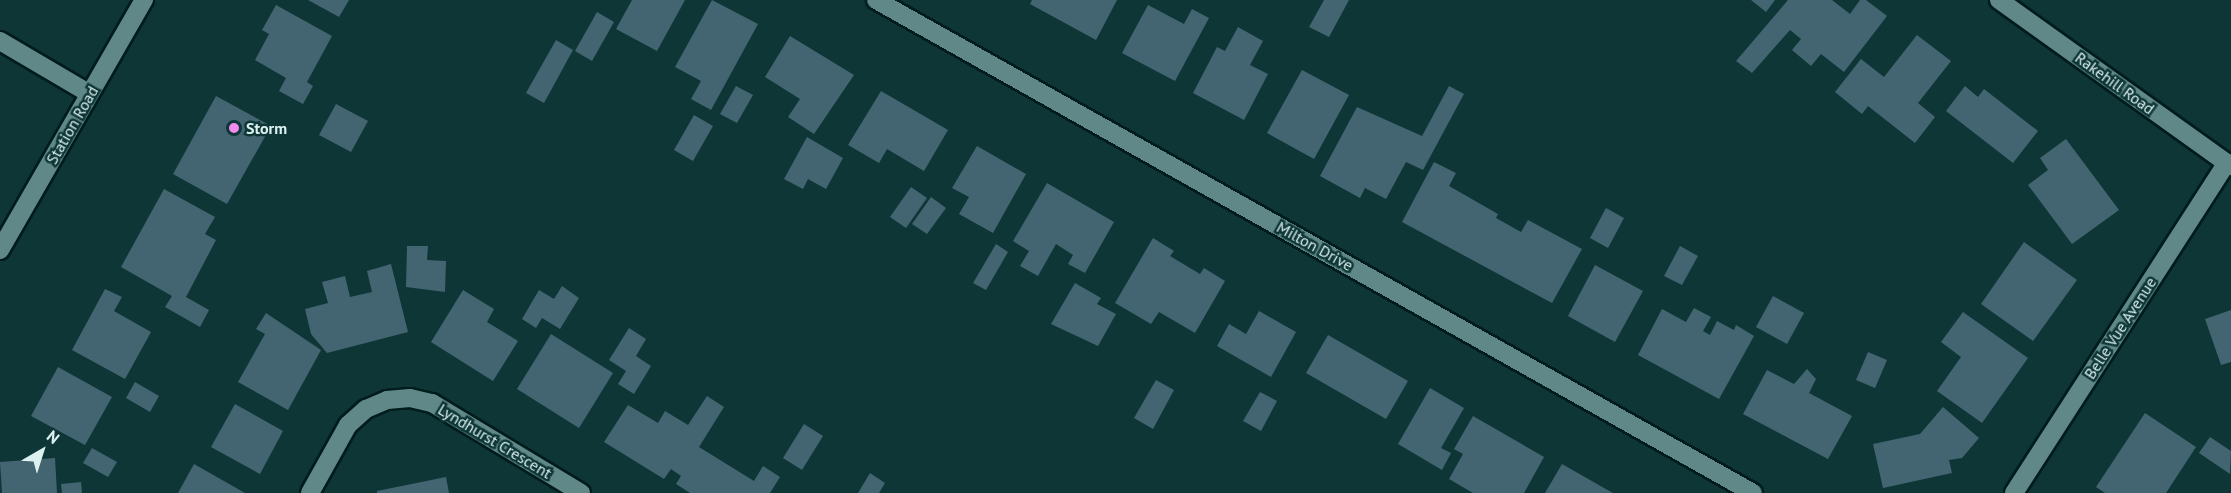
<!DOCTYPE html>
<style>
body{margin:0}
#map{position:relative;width:2231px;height:493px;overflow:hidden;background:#0e3636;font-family:"PT Sans",sans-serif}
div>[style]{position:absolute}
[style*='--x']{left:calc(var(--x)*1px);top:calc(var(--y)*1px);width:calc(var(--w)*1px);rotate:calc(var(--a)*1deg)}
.building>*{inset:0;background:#436571}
.roads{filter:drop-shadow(2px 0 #001c1c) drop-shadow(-2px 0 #001c1c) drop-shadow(0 2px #001c1c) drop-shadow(0 -2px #001c1c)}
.minor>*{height:18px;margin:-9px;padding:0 9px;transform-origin:9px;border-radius:9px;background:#618888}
.tertiary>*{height:18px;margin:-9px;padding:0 9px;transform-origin:9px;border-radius:9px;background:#618888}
.dots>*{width:16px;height:16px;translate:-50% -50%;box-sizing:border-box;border:3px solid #0e3636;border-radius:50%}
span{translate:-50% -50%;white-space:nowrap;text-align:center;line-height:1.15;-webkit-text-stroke:5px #0e3636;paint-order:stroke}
.street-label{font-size:16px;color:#dbf0ef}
.poi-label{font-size:16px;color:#dbf0ef;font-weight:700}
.left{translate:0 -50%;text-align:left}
.north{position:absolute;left:12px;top:421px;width:60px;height:60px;-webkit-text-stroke:4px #0e3636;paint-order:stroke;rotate:39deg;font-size:16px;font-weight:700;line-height:24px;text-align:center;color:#dbf0ef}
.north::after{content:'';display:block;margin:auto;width:21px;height:27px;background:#dbf0ef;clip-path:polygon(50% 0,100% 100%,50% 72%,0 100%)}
</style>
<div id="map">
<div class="building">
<i style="clip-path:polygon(308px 0,349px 0,339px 17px)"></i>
<i style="clip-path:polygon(632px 0,685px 0,657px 51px,616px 29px)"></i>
<i style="clip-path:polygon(712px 0,758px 24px,711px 110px,691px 99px,701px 81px,675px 67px)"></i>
<i style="clip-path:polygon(1032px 0,1117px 0,1096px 40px,1030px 4px)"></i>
<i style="clip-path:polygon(1324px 0,1349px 0,1329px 37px,1309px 27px)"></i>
<i style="clip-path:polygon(1751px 0,1775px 0,1766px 12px)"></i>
<i style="clip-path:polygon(1788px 0,1832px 0,1850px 14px,1860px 0,1866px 0,1887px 16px,1844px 72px,1821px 54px,1811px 66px,1792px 50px,1801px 39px,1790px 30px,1752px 73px,1736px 61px)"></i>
<i style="clip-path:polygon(276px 5px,332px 36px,307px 82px,313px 86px,303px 104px,279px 91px,286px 78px,255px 60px,269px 34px,262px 30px)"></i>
<i style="clip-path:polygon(1148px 5px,1184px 24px,1192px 9px,1209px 18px,1175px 81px,1122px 53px)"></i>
<i style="clip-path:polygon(597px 12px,614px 22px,592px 61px,575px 51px)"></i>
<i style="clip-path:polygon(1238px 27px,1263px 41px,1250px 65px,1268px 74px,1244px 120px,1193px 93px,1217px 47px,1225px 51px)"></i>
<i style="clip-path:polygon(1917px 35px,1951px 61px,1918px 103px,1935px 117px,1915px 143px,1868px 106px,1862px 114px,1835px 92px,1861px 59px,1884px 77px)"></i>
<i style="clip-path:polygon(790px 36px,854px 75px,814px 134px,788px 117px,800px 99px,765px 77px)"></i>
<i style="clip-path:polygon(556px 40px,573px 50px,544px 103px,526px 93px)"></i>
<i style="clip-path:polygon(1302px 70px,1349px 95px,1314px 159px,1267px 133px)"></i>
<i style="clip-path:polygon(736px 86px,753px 95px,737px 123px,720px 114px)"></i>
<i style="clip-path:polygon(1449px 86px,1464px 94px,1423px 170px,1406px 162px,1386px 199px,1365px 188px,1360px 198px,1320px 176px,1357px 107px,1422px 136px)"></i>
<i style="clip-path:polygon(1965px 86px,1978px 97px,1984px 89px,2038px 131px,2013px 163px,1946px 111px)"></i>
<i style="clip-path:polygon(881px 91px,948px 130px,924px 171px,887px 149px,879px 163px,848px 145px)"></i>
<i style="clip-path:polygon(216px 96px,271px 126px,227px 204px,173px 174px)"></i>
<i style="clip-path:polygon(336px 104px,368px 121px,351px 152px,319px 135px)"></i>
<i style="clip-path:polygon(694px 115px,713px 126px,693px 161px,674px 150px)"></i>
<i style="clip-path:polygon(807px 137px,843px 158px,826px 189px,808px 179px,803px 189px,784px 179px)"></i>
<i style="clip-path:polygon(2066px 139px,2119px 210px,2072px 244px,2028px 185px,2048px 170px,2040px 158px)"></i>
<i style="clip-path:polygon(977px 146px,1026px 174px,993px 233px,959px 214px,969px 197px,952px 188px)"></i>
<i style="clip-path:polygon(1434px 162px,1456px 173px,1449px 186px,1498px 214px,1496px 218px,1521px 232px,1528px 220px,1582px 249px,1552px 303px,1402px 222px)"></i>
<i style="clip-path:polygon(1047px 183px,1114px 222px,1085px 273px,1068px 264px,1073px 255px,1056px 244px,1038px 276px,1020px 266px,1029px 251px,1013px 241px)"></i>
<i style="clip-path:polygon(911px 187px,927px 198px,906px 228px,890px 217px)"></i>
<i style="clip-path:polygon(164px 189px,215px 217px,205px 234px,216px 240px,186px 297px,209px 310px,200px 327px,165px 307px,172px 296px,121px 267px)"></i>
<i style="clip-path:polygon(931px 197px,946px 208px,927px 234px,912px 224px)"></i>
<i style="clip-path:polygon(1606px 208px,1624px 218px,1608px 248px,1590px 238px)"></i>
<i style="clip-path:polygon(1153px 238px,1174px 251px,1170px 256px,1200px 274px,1204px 268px,1225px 281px,1195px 333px,1159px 312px,1151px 324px,1115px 303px)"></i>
<i style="clip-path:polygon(2024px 242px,2077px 280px,2033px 341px,1981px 304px)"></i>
<i style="clip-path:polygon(996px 244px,1008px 252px,986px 290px,973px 283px)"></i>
<i style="clip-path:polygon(407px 246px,428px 246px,427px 260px,446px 261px,445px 292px,406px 287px)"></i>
<i style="clip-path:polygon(1680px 246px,1698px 256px,1682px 285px,1664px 276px)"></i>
<i style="clip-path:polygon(391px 264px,408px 332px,327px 353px,311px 334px,305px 309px,328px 303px,322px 282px,345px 276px,350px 297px,372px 292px,367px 271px)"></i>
<i style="clip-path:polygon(1595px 265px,1643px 291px,1615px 342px,1568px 316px)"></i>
<i style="clip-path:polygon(1075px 283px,1101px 298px,1097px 304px,1116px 314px,1098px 346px,1051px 324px)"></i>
<i style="clip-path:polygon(562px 286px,579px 298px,560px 329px,542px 318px,536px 328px,522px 319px,539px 290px,554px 299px)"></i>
<i style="clip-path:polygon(105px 289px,122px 297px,114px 311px,151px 332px,125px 379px,72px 350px)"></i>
<i style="clip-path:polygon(463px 290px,494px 309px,487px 322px,518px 341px,493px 381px,431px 342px)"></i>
<i style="clip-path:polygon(1773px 296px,1804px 313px,1787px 344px,1756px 327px)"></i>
<i style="clip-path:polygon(1694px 308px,1711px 317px,1703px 331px,1710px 335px,1717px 321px,1734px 330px,1736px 325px,1754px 336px,1719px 399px,1638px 355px,1662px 309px,1686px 322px)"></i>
<i style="clip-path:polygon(2231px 310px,2231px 362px,2221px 365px,2205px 319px)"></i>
<i style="clip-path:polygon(1259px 311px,1296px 332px,1271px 377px,1217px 346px,1229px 324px,1246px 334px)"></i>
<i style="clip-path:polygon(1963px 312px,2028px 358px,1982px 423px,1937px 391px,1961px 357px,1941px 342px)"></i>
<i style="clip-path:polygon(266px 313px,321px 350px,288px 410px,238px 382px,265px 334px,256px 329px)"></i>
<i style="clip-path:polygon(629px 328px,646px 339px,636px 356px,651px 366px,634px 394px,618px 384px,626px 371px,609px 360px)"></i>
<i style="clip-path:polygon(551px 334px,613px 373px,579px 428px,517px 389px)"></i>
<i style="clip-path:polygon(1328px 335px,1408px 381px,1386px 419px,1306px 373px)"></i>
<i style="clip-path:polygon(1868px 352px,1887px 360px,1875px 388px,1856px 380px)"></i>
<i style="clip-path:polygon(58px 367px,112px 397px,85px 445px,31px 416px)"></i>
<i style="clip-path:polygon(1807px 369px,1816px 379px,1809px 393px,1852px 416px,1828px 459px,1743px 414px,1767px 370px,1794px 384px)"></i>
<i style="clip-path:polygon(1156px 380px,1174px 390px,1153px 429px,1134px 418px)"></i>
<i style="clip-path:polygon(135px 382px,159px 396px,150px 412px,126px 398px)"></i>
<i style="clip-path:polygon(1430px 388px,1464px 408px,1441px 448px,1451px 453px,1442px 470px,1398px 444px)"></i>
<i style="clip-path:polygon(1260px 392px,1277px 401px,1261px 431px,1243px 421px)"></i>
<i style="clip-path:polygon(707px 396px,724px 407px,699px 447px,754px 481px,763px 466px,780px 477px,770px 493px,690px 493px,676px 484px,681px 476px,671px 469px,664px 479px,604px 442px,628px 405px,658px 423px,665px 411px,688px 425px)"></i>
<i style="clip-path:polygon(235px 404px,283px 431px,260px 474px,211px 447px)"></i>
<i style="clip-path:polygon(1943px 407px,1979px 438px,1962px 458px,1949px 460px,1952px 473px,1883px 488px,1873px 444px,1920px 434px)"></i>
<i style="clip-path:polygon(2145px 413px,2196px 447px,2166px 493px,2105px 493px,2096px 487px)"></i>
<i style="clip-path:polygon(1473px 416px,1544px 457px,1524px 493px,1473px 493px,1449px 479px,1463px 454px,1454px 449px)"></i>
<i style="clip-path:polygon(804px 424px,823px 436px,802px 470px,783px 458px)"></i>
<i style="clip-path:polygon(2210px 437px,2231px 451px,2230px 474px,2199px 453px)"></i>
<i style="clip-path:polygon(92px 448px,117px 462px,108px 477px,83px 463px)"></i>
<i style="clip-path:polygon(55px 458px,57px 493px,2px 493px,0 462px)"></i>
<i style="clip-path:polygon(194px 464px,245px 493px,178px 493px)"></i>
<i style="clip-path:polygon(1562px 464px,1604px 488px,1613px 493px,1545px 493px)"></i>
<i style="clip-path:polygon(870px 473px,885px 483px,879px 493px,858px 493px)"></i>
<i style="clip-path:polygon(446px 477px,449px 493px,377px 493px,377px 491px)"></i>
<i style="clip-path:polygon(81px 482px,82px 493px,62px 493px,61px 484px)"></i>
</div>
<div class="roads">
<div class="minor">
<i style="--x:876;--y:0;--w:1006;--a:29.34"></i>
<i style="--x:1999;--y:0;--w:285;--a:35.6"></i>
<i style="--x:0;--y:41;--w:104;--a:30.5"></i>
<i style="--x:310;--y:493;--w:78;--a:-60.8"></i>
<i style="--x:348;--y:425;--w:24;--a:-42"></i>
<i style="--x:366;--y:409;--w:23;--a:-23"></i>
<i style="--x:387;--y:400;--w:23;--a:-5"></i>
<i style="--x:410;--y:398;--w:23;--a:13"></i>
<i style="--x:432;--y:403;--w:174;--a:31.1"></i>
<i style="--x:2014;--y:493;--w:393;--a:-57.2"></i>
</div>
<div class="tertiary">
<i style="--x:0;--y:250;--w:289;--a:-60.1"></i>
</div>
</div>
<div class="dots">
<i style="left:234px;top:128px;background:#f38af2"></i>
</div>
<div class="street-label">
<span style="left:2115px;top:83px;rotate:36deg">Rakehill Road</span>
<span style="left:72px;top:125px;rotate:-60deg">Station Road</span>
<span style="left:1315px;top:246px;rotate:29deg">Milton Drive</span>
<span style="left:2120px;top:328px;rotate:-57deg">Belle Vue Avenue</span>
<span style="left:495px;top:441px;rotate:31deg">Lyndhurst Crescent</span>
</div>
<div class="poi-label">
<span class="left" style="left:246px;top:128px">Storm</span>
</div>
<div class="north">N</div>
</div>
